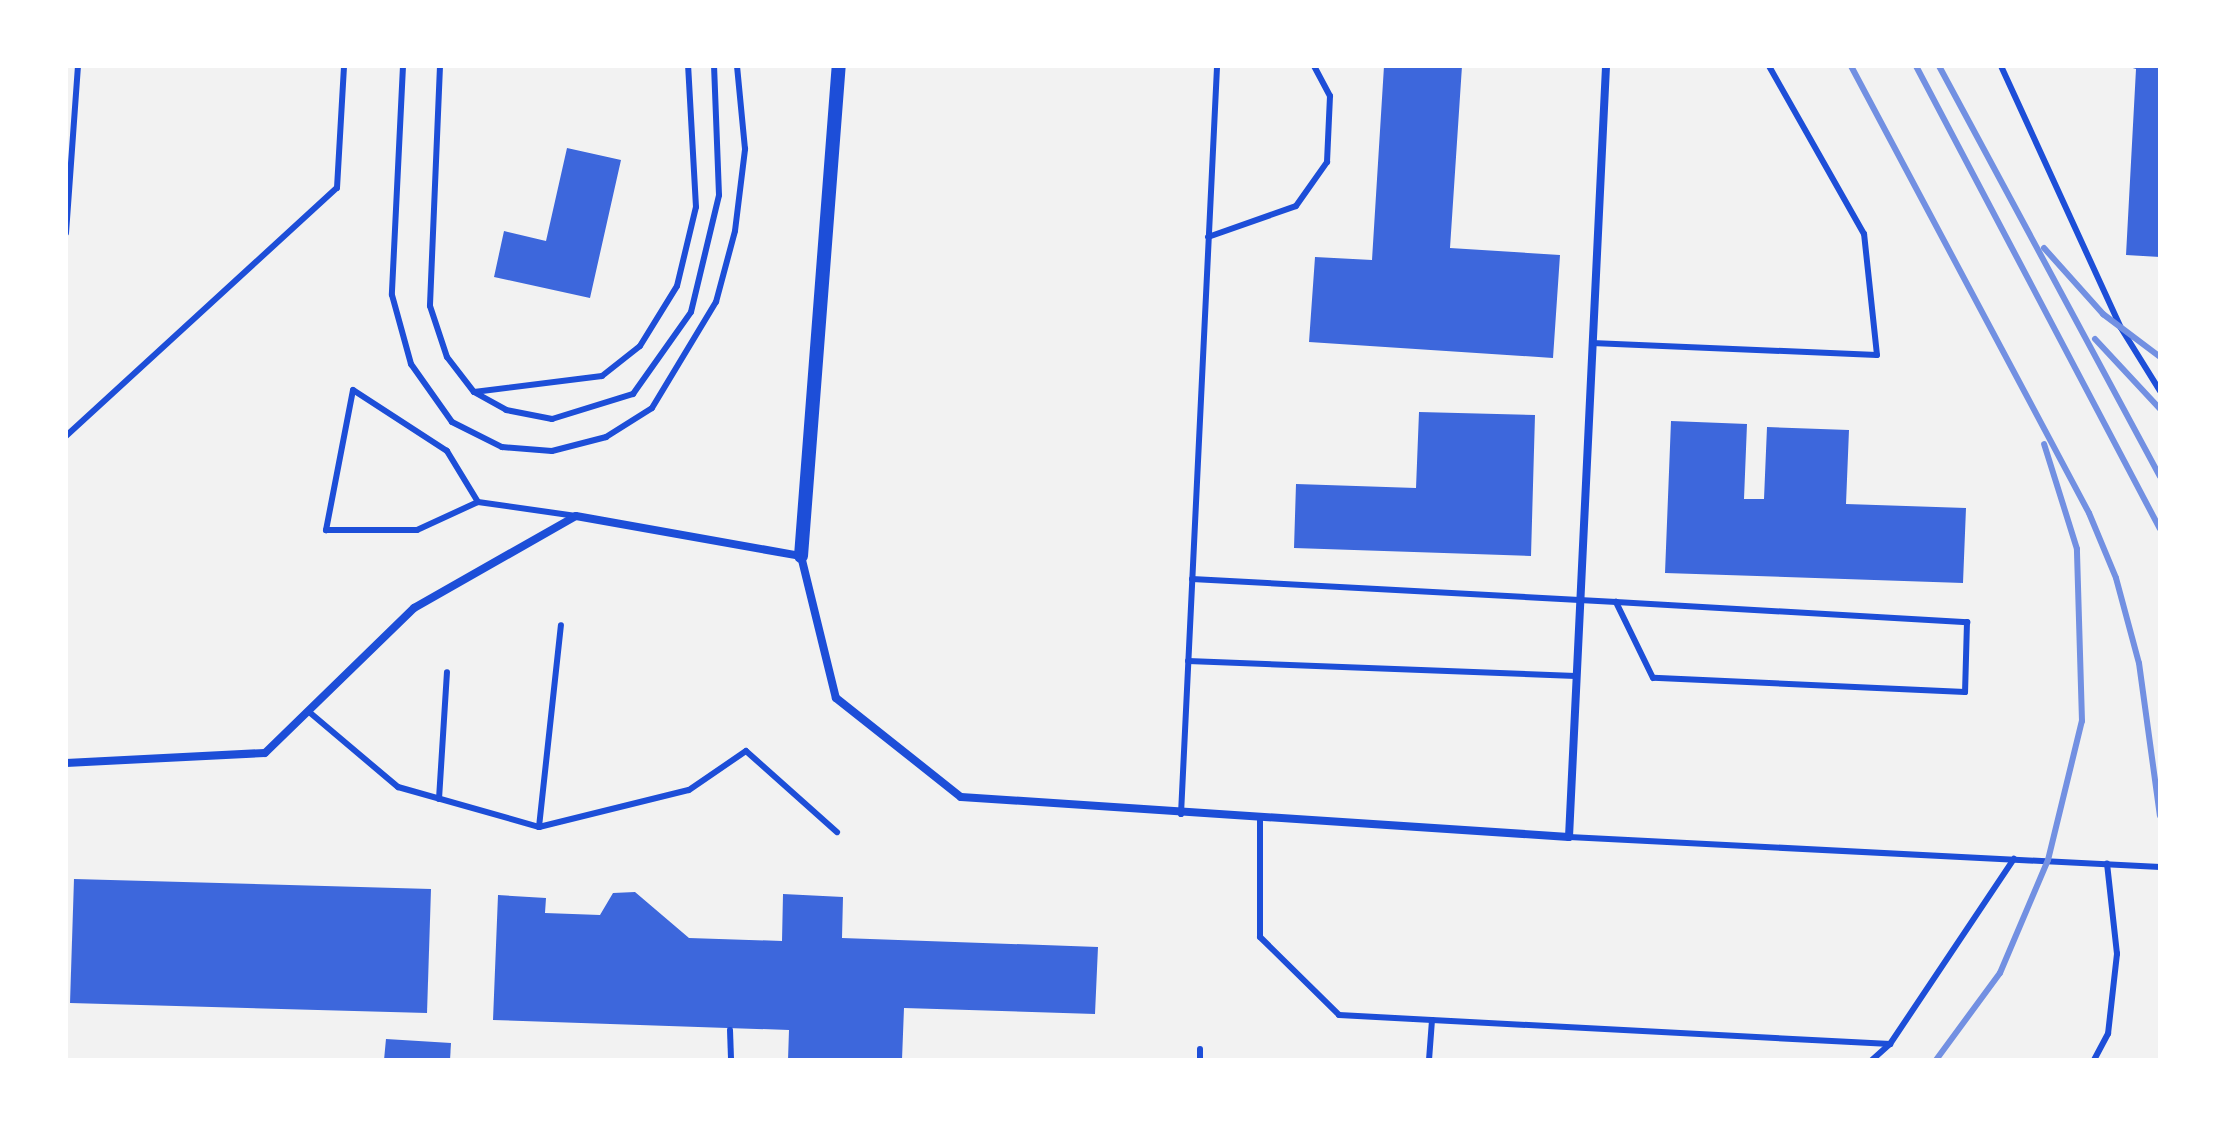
<!DOCTYPE html>
<style>
body{margin:0}
#map{position:relative;width:2226px;height:1126px;overflow:hidden;background:#f2f2f2;font-family:Rubik,sans-serif}
div>[style]{position:absolute}
[style*='--x']{left:calc(var(--x)*1px);top:calc(var(--y)*1px);width:calc(var(--w)*1px);rotate:calc(var(--a)*1deg)}
.building>*{inset:0;background:#3d67dc}
.service>*{height:6px;margin:-3px;padding:0 3px;transform-origin:3px;border-radius:3px;background:#1d4ed8}
.minor>*{height:8px;margin:-4px;padding:0 4px;transform-origin:4px;border-radius:4px;background:#1d4ed8}
.tertiary>*{height:14px;margin:-7px;padding:0 7px;transform-origin:7px;border-radius:7px;background:#1d4ed8}
.rail>*{height:6px;margin:-3px;padding:0 3px;transform-origin:3px;border-radius:3px;background:#7290e2}
span{translate:-50% -50%;white-space:nowrap;text-align:center;line-height:1.15;-webkit-text-stroke:8px #fff;paint-order:stroke}
.frame{position:absolute;inset:0;border:68px solid #fff;pointer-events:none}
</style>
<div id="map">
<div class="building">
<i style="clip-path:polygon(1384px 66px,1462px 66px,1450px 248px,1560px 255px,1553px 358px,1309px 342px,1315px 257px,1372px 260px)"></i>
<i style="clip-path:polygon(2126px 66px,2160px 66px,2160px 257px,2126px 255px,2136px 69px)"></i>
<i style="clip-path:polygon(567px 148px,621px 160px,590px 298px,494px 277px,504px 231px,546px 241px)"></i>
<i style="clip-path:polygon(1419px 412px,1535px 415px,1531px 556px,1294px 548px,1296px 484px,1416px 488px)"></i>
<i style="clip-path:polygon(1671px 421px,1747px 424px,1744px 499px,1764px 499px,1767px 427px,1849px 430px,1846px 504px,1966px 508px,1963px 583px,1665px 573px)"></i>
<i style="clip-path:polygon(74px 879px,431px 889px,427px 1013px,70px 1003px)"></i>
<i style="clip-path:polygon(635px 892px,689px 938px,782px 941px,783px 894px,843px 897px,842px 938px,1098px 947px,1095px 1014px,904px 1008px,902px 1060px,788px 1060px,789px 1030px,493px 1020px,498px 895px,546px 898px,545px 913px,600px 915px,613px 893px)"></i>
<i style="clip-path:polygon(386px 1039px,451px 1043px,450px 1060px,384px 1060px)"></i>
</div>
<div class="service">
<i style="--x:403;--y:66;--w:229;--a:92.8"></i>
<i style="--x:392;--y:295;--w:72;--a:74.6"></i>
<i style="--x:411;--y:364;--w:71;--a:54.7"></i>
<i style="--x:452;--y:422;--w:56;--a:26.6"></i>
<i style="--x:502;--y:447;--w:50;--a:4.6"></i>
<i style="--x:552;--y:451;--w:56;--a:-14.5"></i>
<i style="--x:606;--y:437;--w:54;--a:-32.2"></i>
<i style="--x:652;--y:408;--w:124;--a:-58.9"></i>
<i style="--x:716;--y:302;--w:73;--a:-75"></i>
<i style="--x:735;--y:231;--w:83;--a:-83"></i>
<i style="--x:745;--y:149;--w:83;--a:-95.5"></i>
<i style="--x:440;--y:66;--w:240;--a:92.4"></i>
<i style="--x:430;--y:306;--w:54;--a:71.6"></i>
<i style="--x:447;--y:357;--w:44;--a:52.4"></i>
<i style="--x:474;--y:392;--w:37;--a:29"></i>
<i style="--x:506;--y:410;--w:47;--a:11.1"></i>
<i style="--x:552;--y:419;--w:85;--a:-17.2"></i>
<i style="--x:633;--y:394;--w:100;--a:-54.7"></i>
<i style="--x:691;--y:312;--w:120;--a:-76.5"></i>
<i style="--x:719;--y:195;--w:129;--a:-92.2"></i>
<i style="--x:2001;--y:66;--w:288;--a:65.4"></i>
<i style="--x:2121;--y:328;--w:74;--a:58.2"></i>
<i style="--x:66;--y:233;--w:167;--a:-85.9"></i>
<i style="--x:1208;--y:237;--w:93;--a:-19.4"></i>
<i style="--x:1296;--y:206;--w:54;--a:-54.8"></i>
<i style="--x:1327;--y:162;--w:66;--a:-87.4"></i>
<i style="--x:1330;--y:96;--w:34;--a:-118"></i>
<i style="--x:1592;--y:343;--w:285;--a:2.4"></i>
<i style="--x:1877;--y:355;--w:122;--a:-96.1"></i>
<i style="--x:1864;--y:234;--w:193;--a:-119.5"></i>
<i style="--x:474;--y:392;--w:129;--a:-7.1"></i>
<i style="--x:602;--y:376;--w:48;--a:-38.3"></i>
<i style="--x:640;--y:346;--w:70;--a:-58.3"></i>
<i style="--x:677;--y:286;--w:81;--a:-76.5"></i>
<i style="--x:696;--y:207;--w:141;--a:-93.2"></i>
<i style="--x:66;--y:436;--w:367;--a:-42.5"></i>
<i style="--x:337;--y:188;--w:122;--a:-86.7"></i>
<i style="--x:478;--y:502;--w:60;--a:-121.3"></i>
<i style="--x:447;--y:451;--w:112;--a:-147"></i>
<i style="--x:353;--y:390;--w:143;--a:100.9"></i>
<i style="--x:326;--y:530;--w:91;--a:0"></i>
<i style="--x:417;--y:530;--w:67;--a:-24.7"></i>
<i style="--x:478;--y:502;--w:99;--a:8.1"></i>
<i style="--x:1192;--y:579;--w:425;--a:3.1"></i>
<i style="--x:1616;--y:602;--w:352;--a:3.3"></i>
<i style="--x:1967;--y:622;--w:70;--a:91.6"></i>
<i style="--x:1965;--y:692;--w:312;--a:-177.4"></i>
<i style="--x:1653;--y:678;--w:85;--a:-116"></i>
<i style="--x:1188;--y:661;--w:388;--a:2.2"></i>
<i style="--x:308;--y:711;--w:118;--a:40.2"></i>
<i style="--x:398;--y:787;--w:147;--a:15.8"></i>
<i style="--x:539;--y:827;--w:154;--a:-13.9"></i>
<i style="--x:689;--y:790;--w:69;--a:-34.4"></i>
<i style="--x:746;--y:751;--w:122;--a:41.7"></i>
<i style="--x:439;--y:799;--w:127;--a:-86.4"></i>
<i style="--x:1181;--y:814;--w:749;--a:-87.24"></i>
<i style="--x:1260;--y:820;--w:117;--a:90"></i>
<i style="--x:1260;--y:937;--w:111;--a:44.6"></i>
<i style="--x:1339;--y:1015;--w:93;--a:3.1"></i>
<i style="--x:1432;--y:1020;--w:459;--a:3"></i>
<i style="--x:1890;--y:1044;--w:223;--a:-56.2"></i>
<i style="--x:539;--y:827;--w:203;--a:-83.8"></i>
<i style="--x:1569;--y:837;--w:592;--a:2.91"></i>
<i style="--x:730;--y:1030;--w:30;--a:88"></i>
<i style="--x:1200;--y:1060;--w:11;--a:-90"></i>
<i style="--x:1429;--y:1060;--w:40;--a:-85.7"></i>
<i style="--x:1872;--y:1060;--w:24;--a:-42"></i>
<i style="--x:2094;--y:1060;--w:30;--a:-62"></i>
<i style="--x:2108;--y:1034;--w:81;--a:-83.6"></i>
<i style="--x:2117;--y:954;--w:91;--a:-96.3"></i>
</div>
<div class="minor">
<i style="--x:66;--y:763;--w:199;--a:-2.9"></i>
<i style="--x:265;--y:753;--w:208;--a:-44.2"></i>
<i style="--x:414;--y:608;--w:186;--a:-29.6"></i>
<i style="--x:576;--y:516;--w:229;--a:10.1"></i>
<i style="--x:801;--y:556;--w:146;--a:76.2"></i>
<i style="--x:836;--y:698;--w:159;--a:38.4"></i>
<i style="--x:961;--y:797;--w:609;--a:3.76"></i>
<i style="--x:1569;--y:837;--w:772;--a:-87.25"></i>
</div>
<div class="tertiary">
<i style="--x:801;--y:556;--w:491;--a:-85.6"></i>
</div>
<div class="rail">
<i style="--x:1851;--y:66;--w:506;--a:61.97"></i>
<i style="--x:2089;--y:513;--w:70;--a:67.4"></i>
<i style="--x:2116;--y:578;--w:88;--a:74.9"></i>
<i style="--x:2139;--y:663;--w:154;--a:82.2"></i>
<i style="--x:1916;--y:66;--w:523;--a:62.21"></i>
<i style="--x:1939;--y:66;--w:466;--a:61.7"></i>
<i style="--x:2044;--y:248;--w:89;--a:48.2"></i>
<i style="--x:2103;--y:314;--w:71;--a:37"></i>
<i style="--x:2095;--y:339;--w:96;--a:47.1"></i>
<i style="--x:1936;--y:1060;--w:108;--a:-53.7"></i>
<i style="--x:2000;--y:973;--w:123;--a:-67"></i>
<i style="--x:2048;--y:860;--w:143;--a:-76.3"></i>
<i style="--x:2082;--y:721;--w:172;--a:-91.7"></i>
<i style="--x:2077;--y:549;--w:110;--a:-107.4"></i>
</div>
<div class="frame"></div>
</div>
